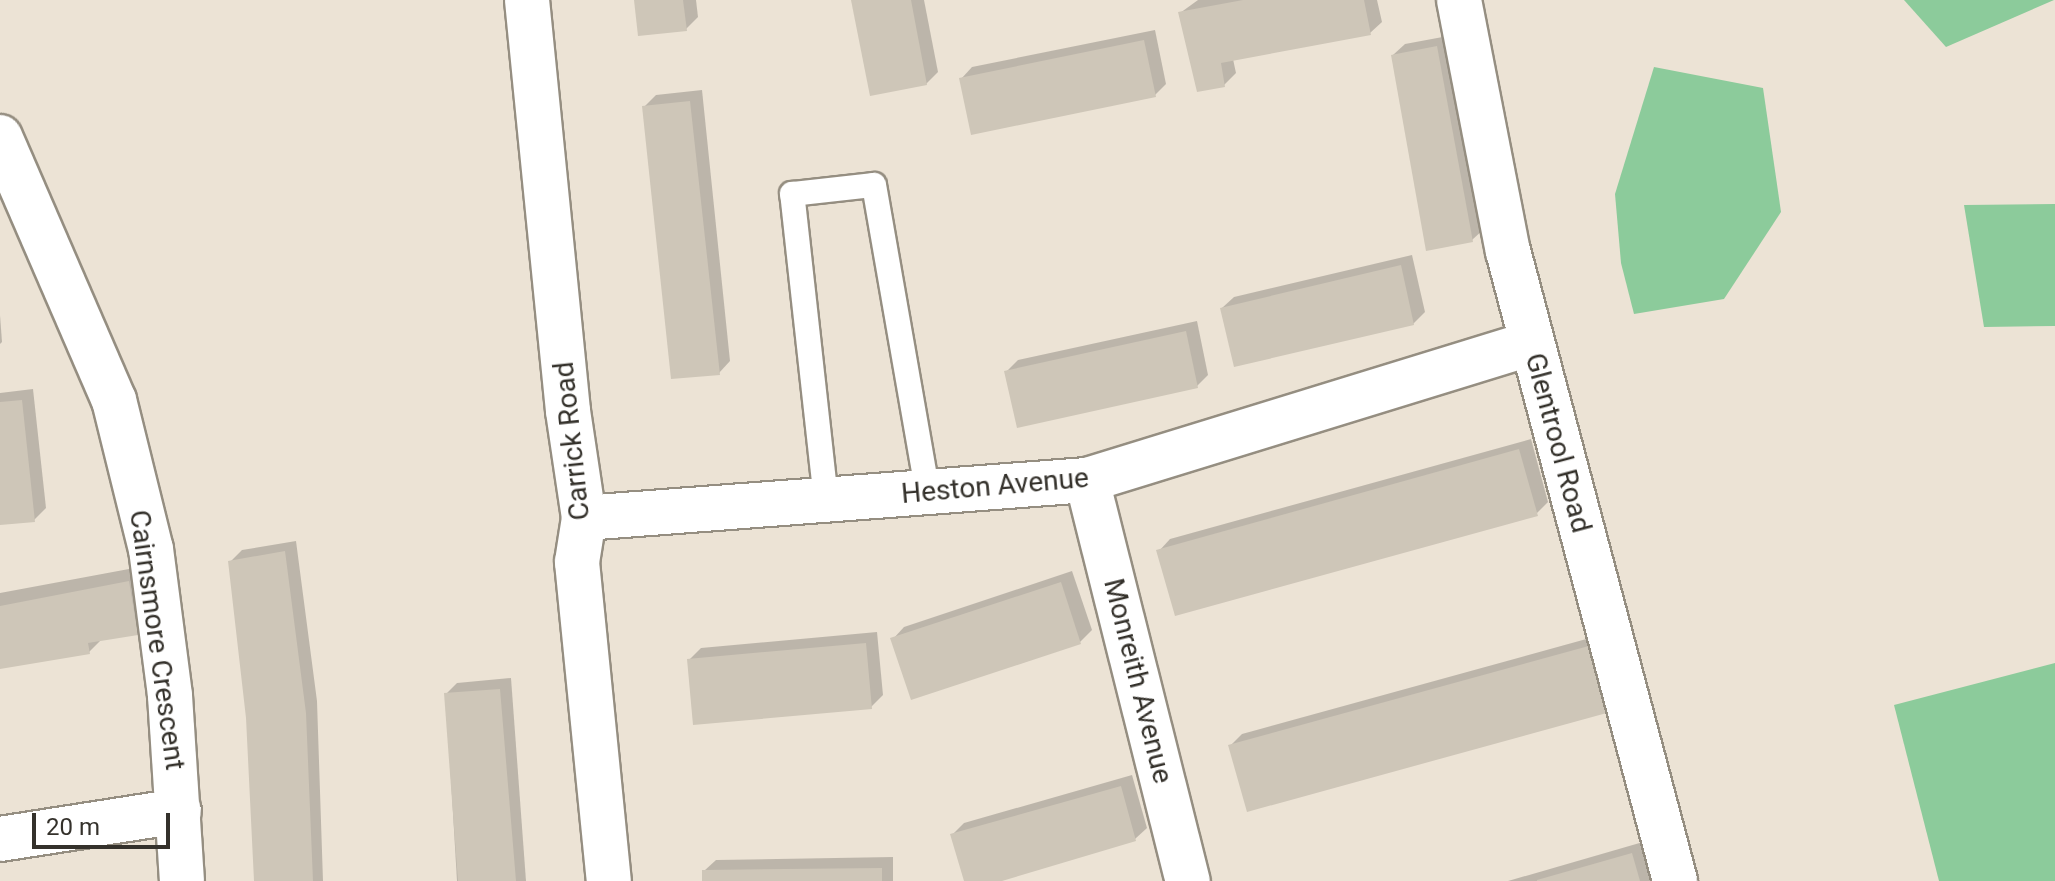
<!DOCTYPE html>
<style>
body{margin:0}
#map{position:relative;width:2055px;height:881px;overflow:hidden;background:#ece3d5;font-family:Roboto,sans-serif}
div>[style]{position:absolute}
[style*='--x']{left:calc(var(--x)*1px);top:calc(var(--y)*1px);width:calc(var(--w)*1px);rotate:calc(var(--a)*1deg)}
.green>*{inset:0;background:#8ccb9b}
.shadow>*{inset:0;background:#0003}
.building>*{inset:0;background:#cec6b8}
.roads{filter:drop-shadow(2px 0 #958e81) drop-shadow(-2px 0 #958e81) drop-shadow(0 2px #958e81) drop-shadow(0 -2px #958e81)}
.lane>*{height:24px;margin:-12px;padding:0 12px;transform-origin:12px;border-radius:12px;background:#fff}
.street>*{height:44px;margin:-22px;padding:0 22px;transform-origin:22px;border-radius:22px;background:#fff}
.secondary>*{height:44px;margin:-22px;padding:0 22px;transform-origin:22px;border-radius:22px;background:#fff}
span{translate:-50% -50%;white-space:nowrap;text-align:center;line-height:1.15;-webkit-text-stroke:6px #fff;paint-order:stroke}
.street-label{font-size:28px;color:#34312b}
.scale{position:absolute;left:32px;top:813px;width:138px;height:36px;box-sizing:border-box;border:4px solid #34312b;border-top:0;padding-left:10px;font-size:24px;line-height:28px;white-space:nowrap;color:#34312b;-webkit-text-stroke:6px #fff;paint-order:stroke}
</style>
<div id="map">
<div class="green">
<i style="clip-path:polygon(1904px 0,2054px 0,1946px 47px)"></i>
<i style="clip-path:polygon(1654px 67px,1763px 88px,1781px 212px,1724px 299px,1634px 314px,1621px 263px,1615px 194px)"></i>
<i style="clip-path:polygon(2055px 204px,2055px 326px,1984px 327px,1964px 205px)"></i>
<i style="clip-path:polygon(2055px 663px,2055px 881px,1939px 881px,1894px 705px)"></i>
</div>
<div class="shadow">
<i style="clip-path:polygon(636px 0,696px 0,698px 17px,686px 29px)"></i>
<i style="clip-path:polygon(854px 0,924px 0,938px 72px,926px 84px)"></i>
<i style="clip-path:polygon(1377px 0,1382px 22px,1370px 33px,1233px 59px,1236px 73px,1224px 85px,1180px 13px,1198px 0)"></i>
<i style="clip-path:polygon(1155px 30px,1166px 84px,1155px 95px,961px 79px,972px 67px)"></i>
<i style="clip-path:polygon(1448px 36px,1484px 229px,1472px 240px,1393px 55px,1405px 44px)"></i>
<i style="clip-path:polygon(702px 90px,730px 361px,719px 373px,644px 107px,656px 95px)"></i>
<i style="clip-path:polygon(1412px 255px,1425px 312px,1413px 324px,1222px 308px,1234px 297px)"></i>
<i style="clip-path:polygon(0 315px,2px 342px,0 344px)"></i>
<i style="clip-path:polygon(1197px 321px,1208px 375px,1197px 386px,1006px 372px,1018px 360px)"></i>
<i style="clip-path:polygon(33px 389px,46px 508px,34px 520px,0 523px,0 393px)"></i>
<i style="clip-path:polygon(1531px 439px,1548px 502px,1536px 514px,1159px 551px,1170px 539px)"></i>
<i style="clip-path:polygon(296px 541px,317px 701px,323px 881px,255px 881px,251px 755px,230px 562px,242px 550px)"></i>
<i style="clip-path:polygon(145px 566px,153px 617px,137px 634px,102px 639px,89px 652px,0 667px,0 593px)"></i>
<i style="clip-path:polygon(1072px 571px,1092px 630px,1080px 642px,893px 639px,904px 627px)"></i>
<i style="clip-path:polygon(877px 632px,883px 695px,871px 707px,689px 660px,701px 648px)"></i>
<i style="clip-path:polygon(1608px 633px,1625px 697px,1230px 746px,1242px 734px)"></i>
<i style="clip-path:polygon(511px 678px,526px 881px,457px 881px,446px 694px,457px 683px)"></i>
<i style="clip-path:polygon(1132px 775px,1147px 828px,1135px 839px,993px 881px,966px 881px,952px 835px,964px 823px)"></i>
<i style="clip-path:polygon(1643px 842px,1654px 881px,1508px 881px)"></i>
<i style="clip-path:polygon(893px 857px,893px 881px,704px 881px,704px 871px,716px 860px)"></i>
</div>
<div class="building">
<i style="clip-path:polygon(634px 0,683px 0,687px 31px,638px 36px)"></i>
<i style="clip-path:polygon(851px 0,911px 0,927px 85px,870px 96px)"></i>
<i style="clip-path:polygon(1243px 0,1364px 0,1371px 35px,1221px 63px,1225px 87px,1197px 92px,1178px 12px)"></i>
<i style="clip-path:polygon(1144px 40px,1156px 97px,971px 135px,959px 78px)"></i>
<i style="clip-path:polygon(1437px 46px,1473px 242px,1426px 251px,1391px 55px)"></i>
<i style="clip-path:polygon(690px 101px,720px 375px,671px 379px,642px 106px)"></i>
<i style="clip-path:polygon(1401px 265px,1414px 325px,1234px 367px,1220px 308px)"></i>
<i style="clip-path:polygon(1186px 331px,1198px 388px,1017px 428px,1004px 371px)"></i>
<i style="clip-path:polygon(22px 400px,35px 522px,0 525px,0 402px)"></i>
<i style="clip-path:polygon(1519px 449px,1538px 516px,1175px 616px,1156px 550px)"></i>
<i style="clip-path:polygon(285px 551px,306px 713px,313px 881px,254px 881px,246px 718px,228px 561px)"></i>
<i style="clip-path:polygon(129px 581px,138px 635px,88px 643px,90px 654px,0 669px,0 606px)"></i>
<i style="clip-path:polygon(1061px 582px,1081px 644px,911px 700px,890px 638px)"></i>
<i style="clip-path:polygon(866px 643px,872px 709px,693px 725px,687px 659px)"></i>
<i style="clip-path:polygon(1596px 644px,1614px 711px,1247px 812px,1228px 745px)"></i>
<i style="clip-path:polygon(500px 689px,516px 881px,458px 881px,444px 693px)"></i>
<i style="clip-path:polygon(1121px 786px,1136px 841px,1002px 881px,964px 881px,950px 834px)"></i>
<i style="clip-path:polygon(1632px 853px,1640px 881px,1537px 881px,1537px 880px)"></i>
<i style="clip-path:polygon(882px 868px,882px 881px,702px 881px,702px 870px)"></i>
</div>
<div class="roads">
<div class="lane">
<i style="--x:826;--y:500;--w:308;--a:-96.3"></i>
<i style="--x:792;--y:194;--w:82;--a:-6.3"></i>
<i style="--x:874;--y:185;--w:313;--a:80.1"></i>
</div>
<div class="street">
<i style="--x:1459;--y:0;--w:256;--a:79"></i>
<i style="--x:1508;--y:251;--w:652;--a:75.15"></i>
<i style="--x:0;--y:137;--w:287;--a:66.6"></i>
<i style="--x:114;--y:400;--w:154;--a:76.1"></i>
<i style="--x:151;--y:549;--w:148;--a:82.6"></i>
<i style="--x:170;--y:696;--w:185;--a:86.3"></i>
<i style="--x:1087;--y:480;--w:414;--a:75.9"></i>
<i style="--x:584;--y:518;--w:504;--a:-4.32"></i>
<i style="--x:1087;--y:480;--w:465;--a:-17.1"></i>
<i style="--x:0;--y:839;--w:181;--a:-8.9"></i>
</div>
<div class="secondary">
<i style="--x:527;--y:0;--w:413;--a:84.3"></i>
<i style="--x:568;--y:411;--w:108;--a:81.5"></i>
<i style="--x:584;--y:518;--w:45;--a:99"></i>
<i style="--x:577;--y:562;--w:321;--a:84.3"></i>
</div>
</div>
<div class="street-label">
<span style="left:572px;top:441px;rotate:-96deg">Carrick Road</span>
<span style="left:1558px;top:443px;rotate:75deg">Glentrool Road</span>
<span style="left:995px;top:486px;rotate:-5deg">Heston Avenue</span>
<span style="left:157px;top:640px;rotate:82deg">Cairnsmore Crescent</span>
<span style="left:1138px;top:681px;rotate:76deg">Monreith Avenue</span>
</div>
<div class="scale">20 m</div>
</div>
